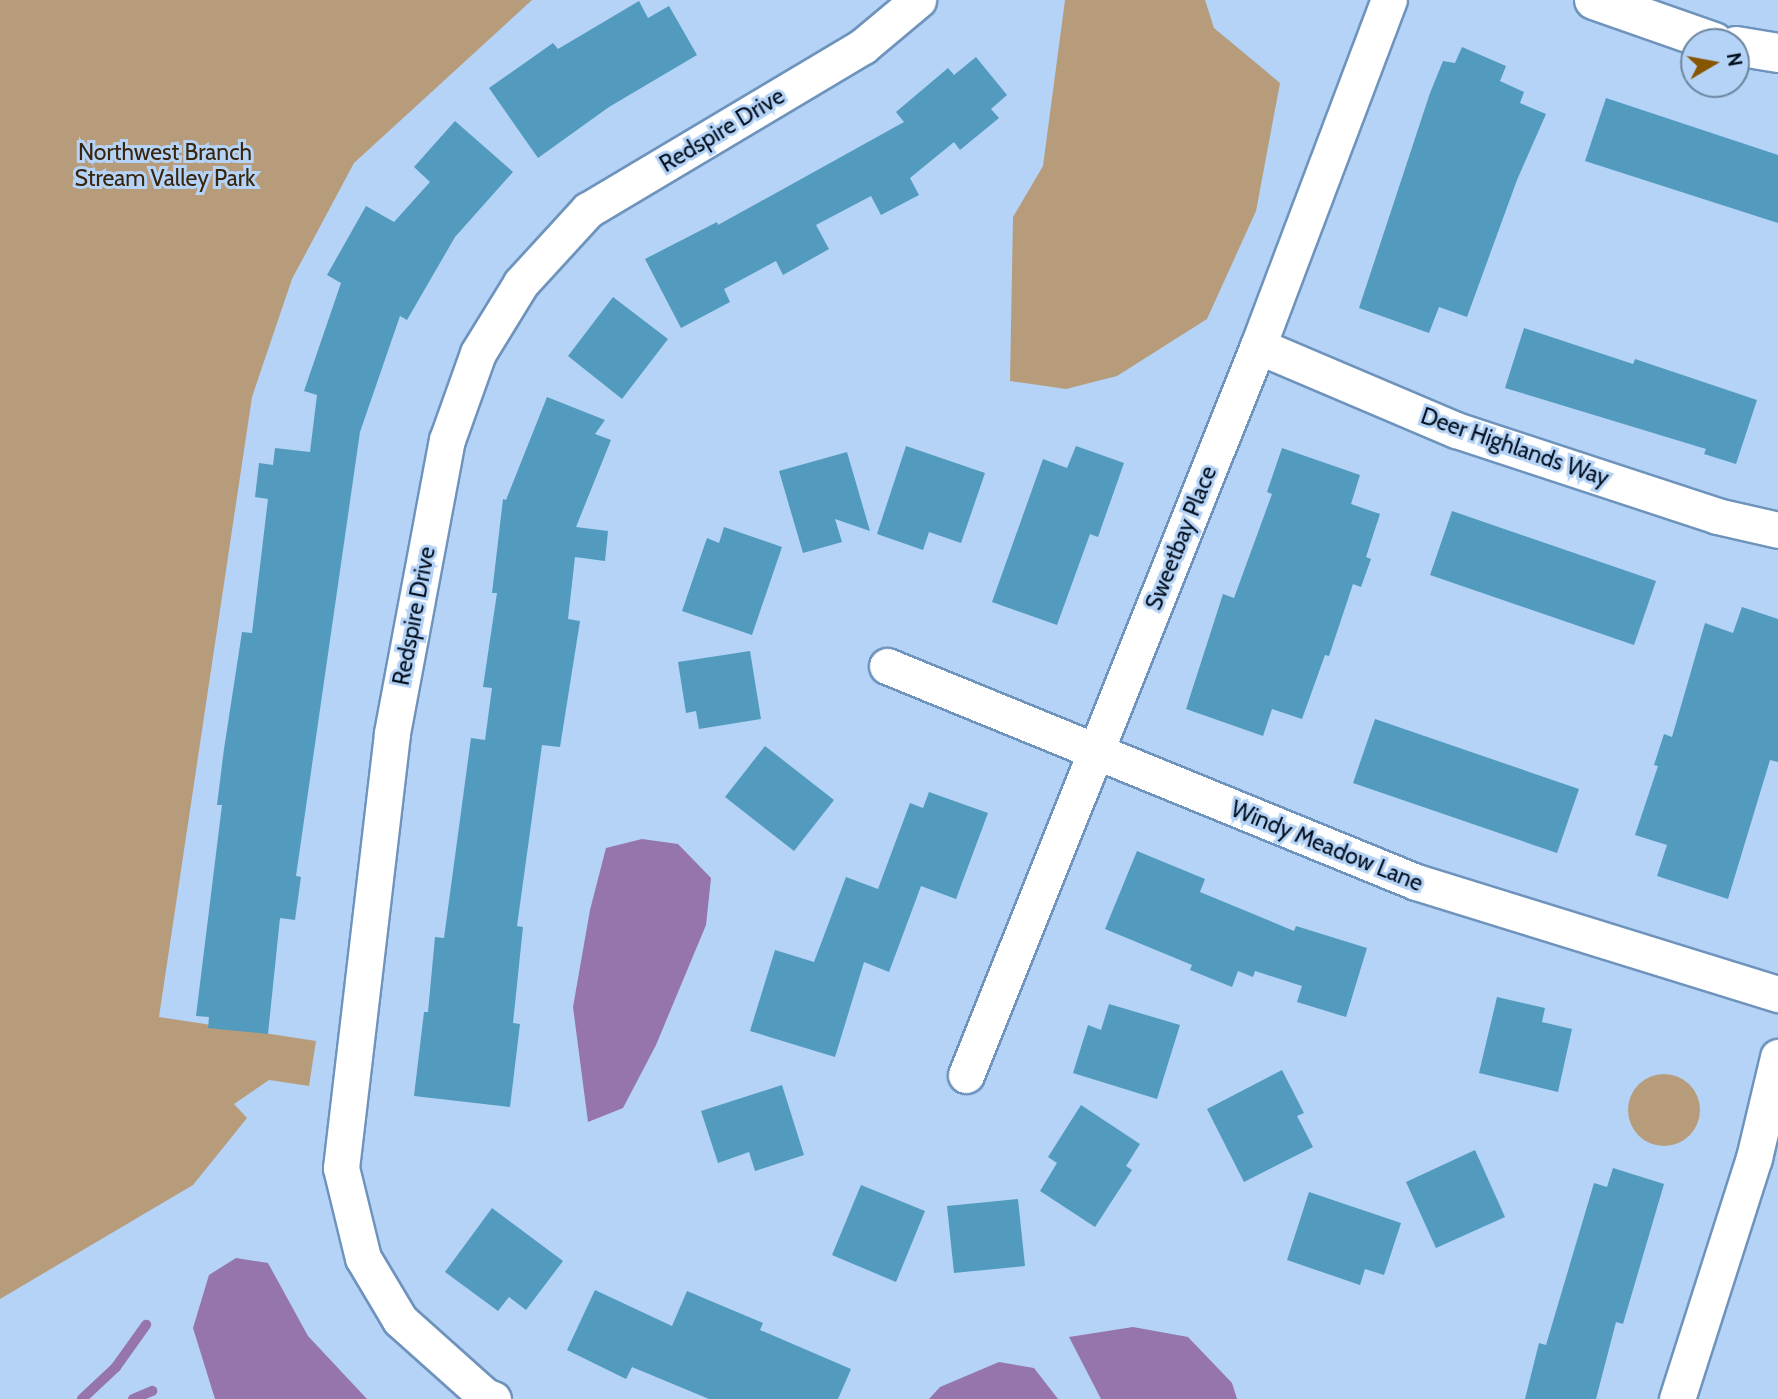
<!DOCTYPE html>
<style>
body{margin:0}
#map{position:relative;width:1778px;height:1399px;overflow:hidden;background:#b4d3f6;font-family:Cabin,sans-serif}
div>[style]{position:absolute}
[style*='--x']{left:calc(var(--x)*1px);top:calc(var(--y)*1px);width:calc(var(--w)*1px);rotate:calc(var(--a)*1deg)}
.green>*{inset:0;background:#b79c7c}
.round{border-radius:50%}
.water>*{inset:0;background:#9674ac}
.stream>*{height:10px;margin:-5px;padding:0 5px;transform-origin:5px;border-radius:5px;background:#9674ac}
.building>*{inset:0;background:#529bbe}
.roads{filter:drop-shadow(2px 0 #6e93bc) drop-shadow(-2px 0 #6e93bc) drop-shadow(0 2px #6e93bc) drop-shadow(0 -2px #6e93bc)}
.minor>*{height:35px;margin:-17.5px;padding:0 17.5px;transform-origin:17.5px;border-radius:17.5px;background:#fff}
.tertiary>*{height:38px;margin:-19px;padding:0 19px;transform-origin:19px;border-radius:19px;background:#fff}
span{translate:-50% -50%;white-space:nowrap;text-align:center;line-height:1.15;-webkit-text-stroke:6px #b4d3f6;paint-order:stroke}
.street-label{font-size:23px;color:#030f1e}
.park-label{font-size:23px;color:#38250c}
.north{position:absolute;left:1680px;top:28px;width:70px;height:70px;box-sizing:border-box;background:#b4d3f6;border:2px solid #6d85a0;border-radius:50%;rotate:80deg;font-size:19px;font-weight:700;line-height:28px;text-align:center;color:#030f1e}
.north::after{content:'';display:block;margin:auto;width:24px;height:32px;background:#885600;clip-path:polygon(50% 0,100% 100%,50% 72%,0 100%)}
</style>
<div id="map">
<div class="green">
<i style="clip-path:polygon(0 0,532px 0,354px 163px,292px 279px,252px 397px,159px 1017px,316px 1041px,309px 1086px,269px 1080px,234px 1104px,247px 1118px,193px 1185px,0 1299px)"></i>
<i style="clip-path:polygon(1065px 0,1205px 0,1214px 28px,1280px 83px,1256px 211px,1207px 319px,1117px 376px,1066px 389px,1010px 381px,1013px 217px,1043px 166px)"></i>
<i class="round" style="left:1628px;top:1074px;width:72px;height:72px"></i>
</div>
<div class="water">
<i style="clip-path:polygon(642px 839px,678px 844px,711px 878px,706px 925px,656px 1045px,623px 1108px,588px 1122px,573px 1007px,590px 910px,606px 848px)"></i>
<i style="clip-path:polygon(236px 1258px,268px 1263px,308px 1336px,367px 1399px,215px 1399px,193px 1328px,209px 1275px)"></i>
<i style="clip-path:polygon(1133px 1327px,1188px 1337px,1232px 1383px,1237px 1399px,1101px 1399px,1069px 1337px)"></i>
<i style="clip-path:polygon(999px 1362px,1034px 1368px,1058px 1399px,929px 1399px,940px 1387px)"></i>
</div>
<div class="stream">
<i style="--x:82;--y:1399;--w:47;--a:-43.3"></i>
<i style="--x:116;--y:1367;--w:52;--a:-54.5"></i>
<i style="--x:133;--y:1399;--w:21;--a:-23"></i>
</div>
<div class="building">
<i style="clip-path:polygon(639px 1px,648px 18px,669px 6px,697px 55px,609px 107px,538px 158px,489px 88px,553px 43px,558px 49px)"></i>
<i style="clip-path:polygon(1462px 47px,1506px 66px,1500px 81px,1524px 92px,1520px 103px,1546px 114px,1517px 180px,1467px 317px,1439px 307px,1429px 333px,1359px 308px,1430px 93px,1443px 61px,1455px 63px)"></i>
<i style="clip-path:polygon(976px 57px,1007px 95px,991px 109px,999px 118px,960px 150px,954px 142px,910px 178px,919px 195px,881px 215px,871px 196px,816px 225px,829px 249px,783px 275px,776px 261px,724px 289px,730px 302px,681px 328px,645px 259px,717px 222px,718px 225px,904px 122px,896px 112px,948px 68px,954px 75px)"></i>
<i style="clip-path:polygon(1606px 98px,1778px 155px,1778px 223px,1585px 161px)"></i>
<i style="clip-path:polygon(455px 121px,513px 172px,455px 237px,407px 320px,400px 316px,360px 432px,296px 876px,301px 877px,295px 920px,280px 918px,268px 1034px,208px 1028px,209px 1017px,196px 1016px,222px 805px,217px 805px,224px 749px,242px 632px,252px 633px,268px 499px,255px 497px,259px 463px,273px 465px,275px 448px,310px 452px,317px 395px,304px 391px,341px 283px,327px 275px,366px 206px,394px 222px,430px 182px,414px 167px)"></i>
<i style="clip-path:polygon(613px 297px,668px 339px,622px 399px,568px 356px)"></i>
<i style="clip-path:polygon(1524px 328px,1633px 364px,1635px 359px,1757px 400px,1736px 464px,1704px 454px,1706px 449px,1505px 388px)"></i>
<i style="clip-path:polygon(547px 397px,605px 420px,595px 434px,611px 440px,576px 527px,608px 531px,605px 561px,575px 557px,568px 619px,580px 621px,560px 747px,542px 745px,517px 926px,523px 927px,513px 1023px,520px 1024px,510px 1107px,414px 1096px,424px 1012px,428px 1012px,435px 937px,444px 938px,471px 738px,485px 740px,492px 688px,483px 687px,497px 593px,492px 593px,503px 499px,506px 500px)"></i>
<i style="clip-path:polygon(906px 446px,985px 473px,961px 543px,929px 532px,923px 550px,877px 534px)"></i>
<i style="clip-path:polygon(1076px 446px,1124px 463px,1098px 537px,1090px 534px,1057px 625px,992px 602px,1043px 459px,1067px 468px)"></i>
<i style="clip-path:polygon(1282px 448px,1360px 475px,1351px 504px,1380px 514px,1366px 557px,1371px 559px,1361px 587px,1353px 584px,1329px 656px,1325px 655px,1302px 719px,1272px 709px,1263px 736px,1186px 709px,1223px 594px,1234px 598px,1272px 494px,1267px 492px)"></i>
<i style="clip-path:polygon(847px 452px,870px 531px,835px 519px,842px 542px,803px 553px,779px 471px)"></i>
<i style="clip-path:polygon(1452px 511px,1656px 581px,1634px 645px,1430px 575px)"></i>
<i style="clip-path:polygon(724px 527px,782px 547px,752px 635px,682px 611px,707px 538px,719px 543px)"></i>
<i style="clip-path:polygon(1742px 607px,1778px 619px,1778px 762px,1770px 760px,1728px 899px,1657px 876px,1667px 845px,1635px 835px,1658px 766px,1654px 765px,1664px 734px,1672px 737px,1705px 623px,1733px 633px)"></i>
<i style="clip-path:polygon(750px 651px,761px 719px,699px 729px,696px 711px,686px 713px,678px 662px)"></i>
<i style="clip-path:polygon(1375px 719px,1579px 789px,1557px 853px,1353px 783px)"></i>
<i style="clip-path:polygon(765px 746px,834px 800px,794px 851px,725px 797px)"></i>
<i style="clip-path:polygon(929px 792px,988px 813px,956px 899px,921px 886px,889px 972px,864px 962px,835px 1057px,750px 1031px,775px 950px,814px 962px,846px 877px,878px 889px,910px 803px,923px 808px)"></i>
<i style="clip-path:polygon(1137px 851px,1205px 879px,1200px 892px,1294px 931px,1296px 926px,1367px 948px,1346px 1017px,1297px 1002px,1302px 986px,1255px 971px,1253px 977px,1238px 971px,1232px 987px,1190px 970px,1192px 965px,1105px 929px)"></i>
<i style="clip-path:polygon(1497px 997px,1545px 1008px,1542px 1022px,1572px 1029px,1558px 1092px,1479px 1073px)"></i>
<i style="clip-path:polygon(1109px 1004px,1180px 1025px,1157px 1099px,1073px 1073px,1088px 1025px,1101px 1030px)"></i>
<i style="clip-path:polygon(1282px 1070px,1304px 1113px,1297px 1116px,1313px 1147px,1244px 1182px,1207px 1109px)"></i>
<i style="clip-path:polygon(782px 1085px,804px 1155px,755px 1171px,749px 1152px,718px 1163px,701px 1111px)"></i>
<i style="clip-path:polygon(1081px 1105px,1140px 1144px,1126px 1166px,1132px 1170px,1095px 1227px,1040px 1191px,1057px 1163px,1048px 1157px)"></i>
<i style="clip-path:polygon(1475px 1150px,1505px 1217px,1436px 1248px,1406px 1182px)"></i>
<i style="clip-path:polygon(1613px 1168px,1664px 1184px,1623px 1324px,1616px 1322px,1596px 1399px,1525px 1399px,1539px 1343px,1546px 1345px,1594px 1183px,1607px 1187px)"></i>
<i style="clip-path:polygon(861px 1185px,925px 1211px,896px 1282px,832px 1255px)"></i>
<i style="clip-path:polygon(1309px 1192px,1401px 1223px,1384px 1275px,1365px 1269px,1360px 1285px,1287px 1260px)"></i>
<i style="clip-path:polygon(1018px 1199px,1025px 1266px,954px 1273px,947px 1206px)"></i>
<i style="clip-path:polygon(492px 1208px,563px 1261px,526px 1310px,509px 1297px,498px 1311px,445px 1272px)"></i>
<i style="clip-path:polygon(595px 1290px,672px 1326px,687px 1291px,763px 1323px,760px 1330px,851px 1369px,838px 1399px,709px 1399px,632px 1367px,626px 1379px,567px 1350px)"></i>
</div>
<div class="roads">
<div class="minor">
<i style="--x:1258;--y:346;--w:215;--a:23"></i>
<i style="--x:1456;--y:430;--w:275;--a:18.2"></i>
<i style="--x:1717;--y:516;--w:63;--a:12.9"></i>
<i style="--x:887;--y:666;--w:571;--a:22.21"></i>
<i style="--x:1416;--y:882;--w:379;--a:17.2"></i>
<i style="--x:966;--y:1075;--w:785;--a:-68.17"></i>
<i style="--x:1258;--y:346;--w:370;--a:-69.3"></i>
<i style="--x:493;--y:1399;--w:9;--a:-159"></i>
<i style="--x:485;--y:1396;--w:114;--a:-138.2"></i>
<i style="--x:400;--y:1320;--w:72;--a:-120.8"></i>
<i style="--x:363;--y:1258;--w:93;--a:-103.7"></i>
<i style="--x:341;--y:1168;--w:438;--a:-83.3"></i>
<i style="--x:392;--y:733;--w:298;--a:-79.4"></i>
<i style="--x:447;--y:440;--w:92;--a:-70.4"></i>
<i style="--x:478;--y:353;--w:82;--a:-58.4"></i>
<i style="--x:521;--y:283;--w:99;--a:-47.5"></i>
<i style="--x:588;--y:210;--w:320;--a:-30.8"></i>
<i style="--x:863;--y:46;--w:72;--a:-39.9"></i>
<i style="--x:1677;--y:1399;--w:253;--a:-72.3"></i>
<i style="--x:1754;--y:1158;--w:104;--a:-76.6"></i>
</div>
<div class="tertiary">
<i style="--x:1594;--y:0;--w:127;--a:19.3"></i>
<i style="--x:1736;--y:46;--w:43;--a:9.5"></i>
</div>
</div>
<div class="street-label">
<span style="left:722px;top:130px;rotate:-31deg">Redspire Drive</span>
<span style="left:1515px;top:447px;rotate:19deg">Deer Highlands Way</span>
<span style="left:1181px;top:538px;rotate:-68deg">Sweetbay Place</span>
<span style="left:414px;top:616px;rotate:-79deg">Redspire Drive</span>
<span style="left:1327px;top:846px;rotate:22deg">Windy Meadow Lane</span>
</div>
<div class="park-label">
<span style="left:165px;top:165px">Northwest Branch<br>Stream Valley Park</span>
</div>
<div class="north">N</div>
</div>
